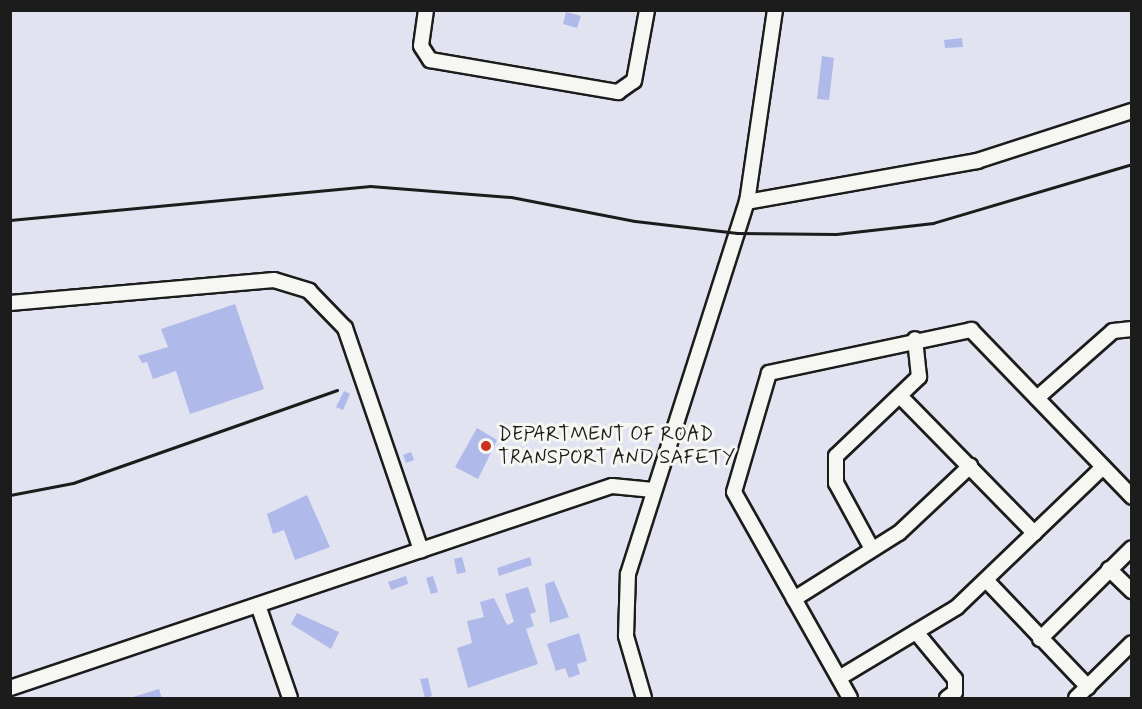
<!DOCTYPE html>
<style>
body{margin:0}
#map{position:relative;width:1142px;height:709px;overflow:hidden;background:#e1e4f0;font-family:Mynerve,sans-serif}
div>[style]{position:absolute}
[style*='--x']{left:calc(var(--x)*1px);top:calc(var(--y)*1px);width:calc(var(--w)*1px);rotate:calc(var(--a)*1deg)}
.building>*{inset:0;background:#afb9ea}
.roads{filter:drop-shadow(2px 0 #1c1c1c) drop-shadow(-2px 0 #1c1c1c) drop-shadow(0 2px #1c1c1c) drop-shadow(0 -2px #1c1c1c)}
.minor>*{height:14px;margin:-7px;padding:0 7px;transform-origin:7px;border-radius:7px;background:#f6f6f2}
.rail>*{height:3px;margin:-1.5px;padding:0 1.5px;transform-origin:1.5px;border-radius:1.5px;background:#1c1c1c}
.dots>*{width:16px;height:16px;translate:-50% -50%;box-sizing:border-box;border:3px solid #f6f6f2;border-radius:50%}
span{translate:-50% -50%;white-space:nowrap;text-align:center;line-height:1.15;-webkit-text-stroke:6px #f6f6f2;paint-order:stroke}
.poi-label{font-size:20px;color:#1c1c1c}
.left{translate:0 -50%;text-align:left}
.frame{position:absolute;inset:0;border:12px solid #1c1c1c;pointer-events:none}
</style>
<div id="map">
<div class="building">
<i style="clip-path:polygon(566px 12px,581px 16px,577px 28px,563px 24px)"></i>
<i style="clip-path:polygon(962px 38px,963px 47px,945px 48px,944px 40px)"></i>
<i style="clip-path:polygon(822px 56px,834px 58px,829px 100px,817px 99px)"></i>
<i style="clip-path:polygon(235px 304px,264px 389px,190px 414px,176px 371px,153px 379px,147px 362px,142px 363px,138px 356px,168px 347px,161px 329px)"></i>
<i style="clip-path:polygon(344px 391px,350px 394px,343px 410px,336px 407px)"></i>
<i style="clip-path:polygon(477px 428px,497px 440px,478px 479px,455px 467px)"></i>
<i style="clip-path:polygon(411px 452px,414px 460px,406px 463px,403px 455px)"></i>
<i style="clip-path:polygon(307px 495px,330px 547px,295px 560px,284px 530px,273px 534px,267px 514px)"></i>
<i style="clip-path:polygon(462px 557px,466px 572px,457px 574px,454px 559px)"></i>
<i style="clip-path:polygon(530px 557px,532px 565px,499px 576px,497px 568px)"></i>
<i style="clip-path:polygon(406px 576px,408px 584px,391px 590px,388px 582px)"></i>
<i style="clip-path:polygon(433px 576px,438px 592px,431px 594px,426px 578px)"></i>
<i style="clip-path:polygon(554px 581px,569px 617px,550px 623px,545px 584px)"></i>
<i style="clip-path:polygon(528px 587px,536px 612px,530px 614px,534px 626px,526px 629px,538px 664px,468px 688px,457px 648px,472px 643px,467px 621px,484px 617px,480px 602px,494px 598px,507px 625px,514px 622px,505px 594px)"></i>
<i style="clip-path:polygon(297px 613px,339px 632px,331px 649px,291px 624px)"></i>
<i style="clip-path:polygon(579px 633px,587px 661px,577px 664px,580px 674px,569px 678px,565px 668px,556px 671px,547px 644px)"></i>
<i style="clip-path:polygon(428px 678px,432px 696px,425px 698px,420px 679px)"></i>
<i style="clip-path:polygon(159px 689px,162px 699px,133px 699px,133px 697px)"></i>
</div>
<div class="roads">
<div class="minor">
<i style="--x:426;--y:10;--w:36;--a:98"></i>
<i style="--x:421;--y:46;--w:17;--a:57"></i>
<i style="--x:430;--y:60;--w:191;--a:9.7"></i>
<i style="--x:618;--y:92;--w:19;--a:-35"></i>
<i style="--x:634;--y:81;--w:72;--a:-79.6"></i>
<i style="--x:747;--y:202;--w:234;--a:-10.1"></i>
<i style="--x:977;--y:161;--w:163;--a:-17.9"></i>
<i style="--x:10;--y:303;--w:265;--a:-5"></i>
<i style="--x:274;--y:280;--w:37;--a:17"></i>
<i style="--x:309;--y:291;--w:52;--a:45.8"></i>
<i style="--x:345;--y:328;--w:235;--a:71.1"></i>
<i style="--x:900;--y:396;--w:192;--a:45.6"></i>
<i style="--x:1037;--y:398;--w:101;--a:-41.4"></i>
<i style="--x:1113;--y:331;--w:19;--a:-6"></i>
<i style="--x:872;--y:549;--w:75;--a:-118.6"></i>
<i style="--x:836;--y:483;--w:27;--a:-90"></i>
<i style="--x:836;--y:456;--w:115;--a:-43.6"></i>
<i style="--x:919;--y:377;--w:38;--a:-96"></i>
<i style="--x:1109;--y:569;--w:32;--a:44"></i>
<i style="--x:986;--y:580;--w:148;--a:46.4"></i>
<i style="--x:794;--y:599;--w:124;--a:-32.2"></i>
<i style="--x:899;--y:533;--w:98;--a:-43.3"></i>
<i style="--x:258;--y:605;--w:98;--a:71"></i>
<i style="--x:916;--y:632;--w:61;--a:50.3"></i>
<i style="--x:955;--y:679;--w:13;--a:90"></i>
<i style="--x:955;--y:692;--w:10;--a:143"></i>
<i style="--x:1040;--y:639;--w:129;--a:-44.7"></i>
<i style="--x:839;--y:678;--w:138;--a:-31"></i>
<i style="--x:957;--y:607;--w:202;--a:-43.8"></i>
<i style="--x:10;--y:688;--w:635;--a:-18.55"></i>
<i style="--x:612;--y:486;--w:41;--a:5.6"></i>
<i style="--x:644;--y:698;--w:65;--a:-106.2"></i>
<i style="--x:626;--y:636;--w:62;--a:-88.2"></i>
<i style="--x:628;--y:574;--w:391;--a:-72.3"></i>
<i style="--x:747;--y:202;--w:194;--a:-81.7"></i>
<i style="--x:850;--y:698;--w:236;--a:-119.4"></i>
<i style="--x:734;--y:492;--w:124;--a:-73.6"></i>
<i style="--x:769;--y:373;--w:207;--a:-12"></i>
<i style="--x:971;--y:330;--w:232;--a:46"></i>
<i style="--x:1076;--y:698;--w:78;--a:-44.5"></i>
</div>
</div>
<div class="rail">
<i style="--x:10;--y:220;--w:362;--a:-5.4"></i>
<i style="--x:370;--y:186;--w:141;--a:4.5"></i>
<i style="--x:511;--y:197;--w:126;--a:11"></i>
<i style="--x:635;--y:221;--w:103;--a:6.7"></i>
<i style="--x:737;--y:233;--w:99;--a:0.6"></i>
<i style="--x:836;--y:234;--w:98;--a:-6.5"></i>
<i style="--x:933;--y:223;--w:208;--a:-16.5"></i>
<i style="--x:10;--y:495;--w:64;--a:-10.8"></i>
<i style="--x:73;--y:483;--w:280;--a:-19.4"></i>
</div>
<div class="dots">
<i style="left:486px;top:446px;background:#c8321e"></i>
</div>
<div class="poi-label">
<span class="left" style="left:498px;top:446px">DEPARTMENT OF ROAD<br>TRANSPORT AND SAFETY</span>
</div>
<div class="frame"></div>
</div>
